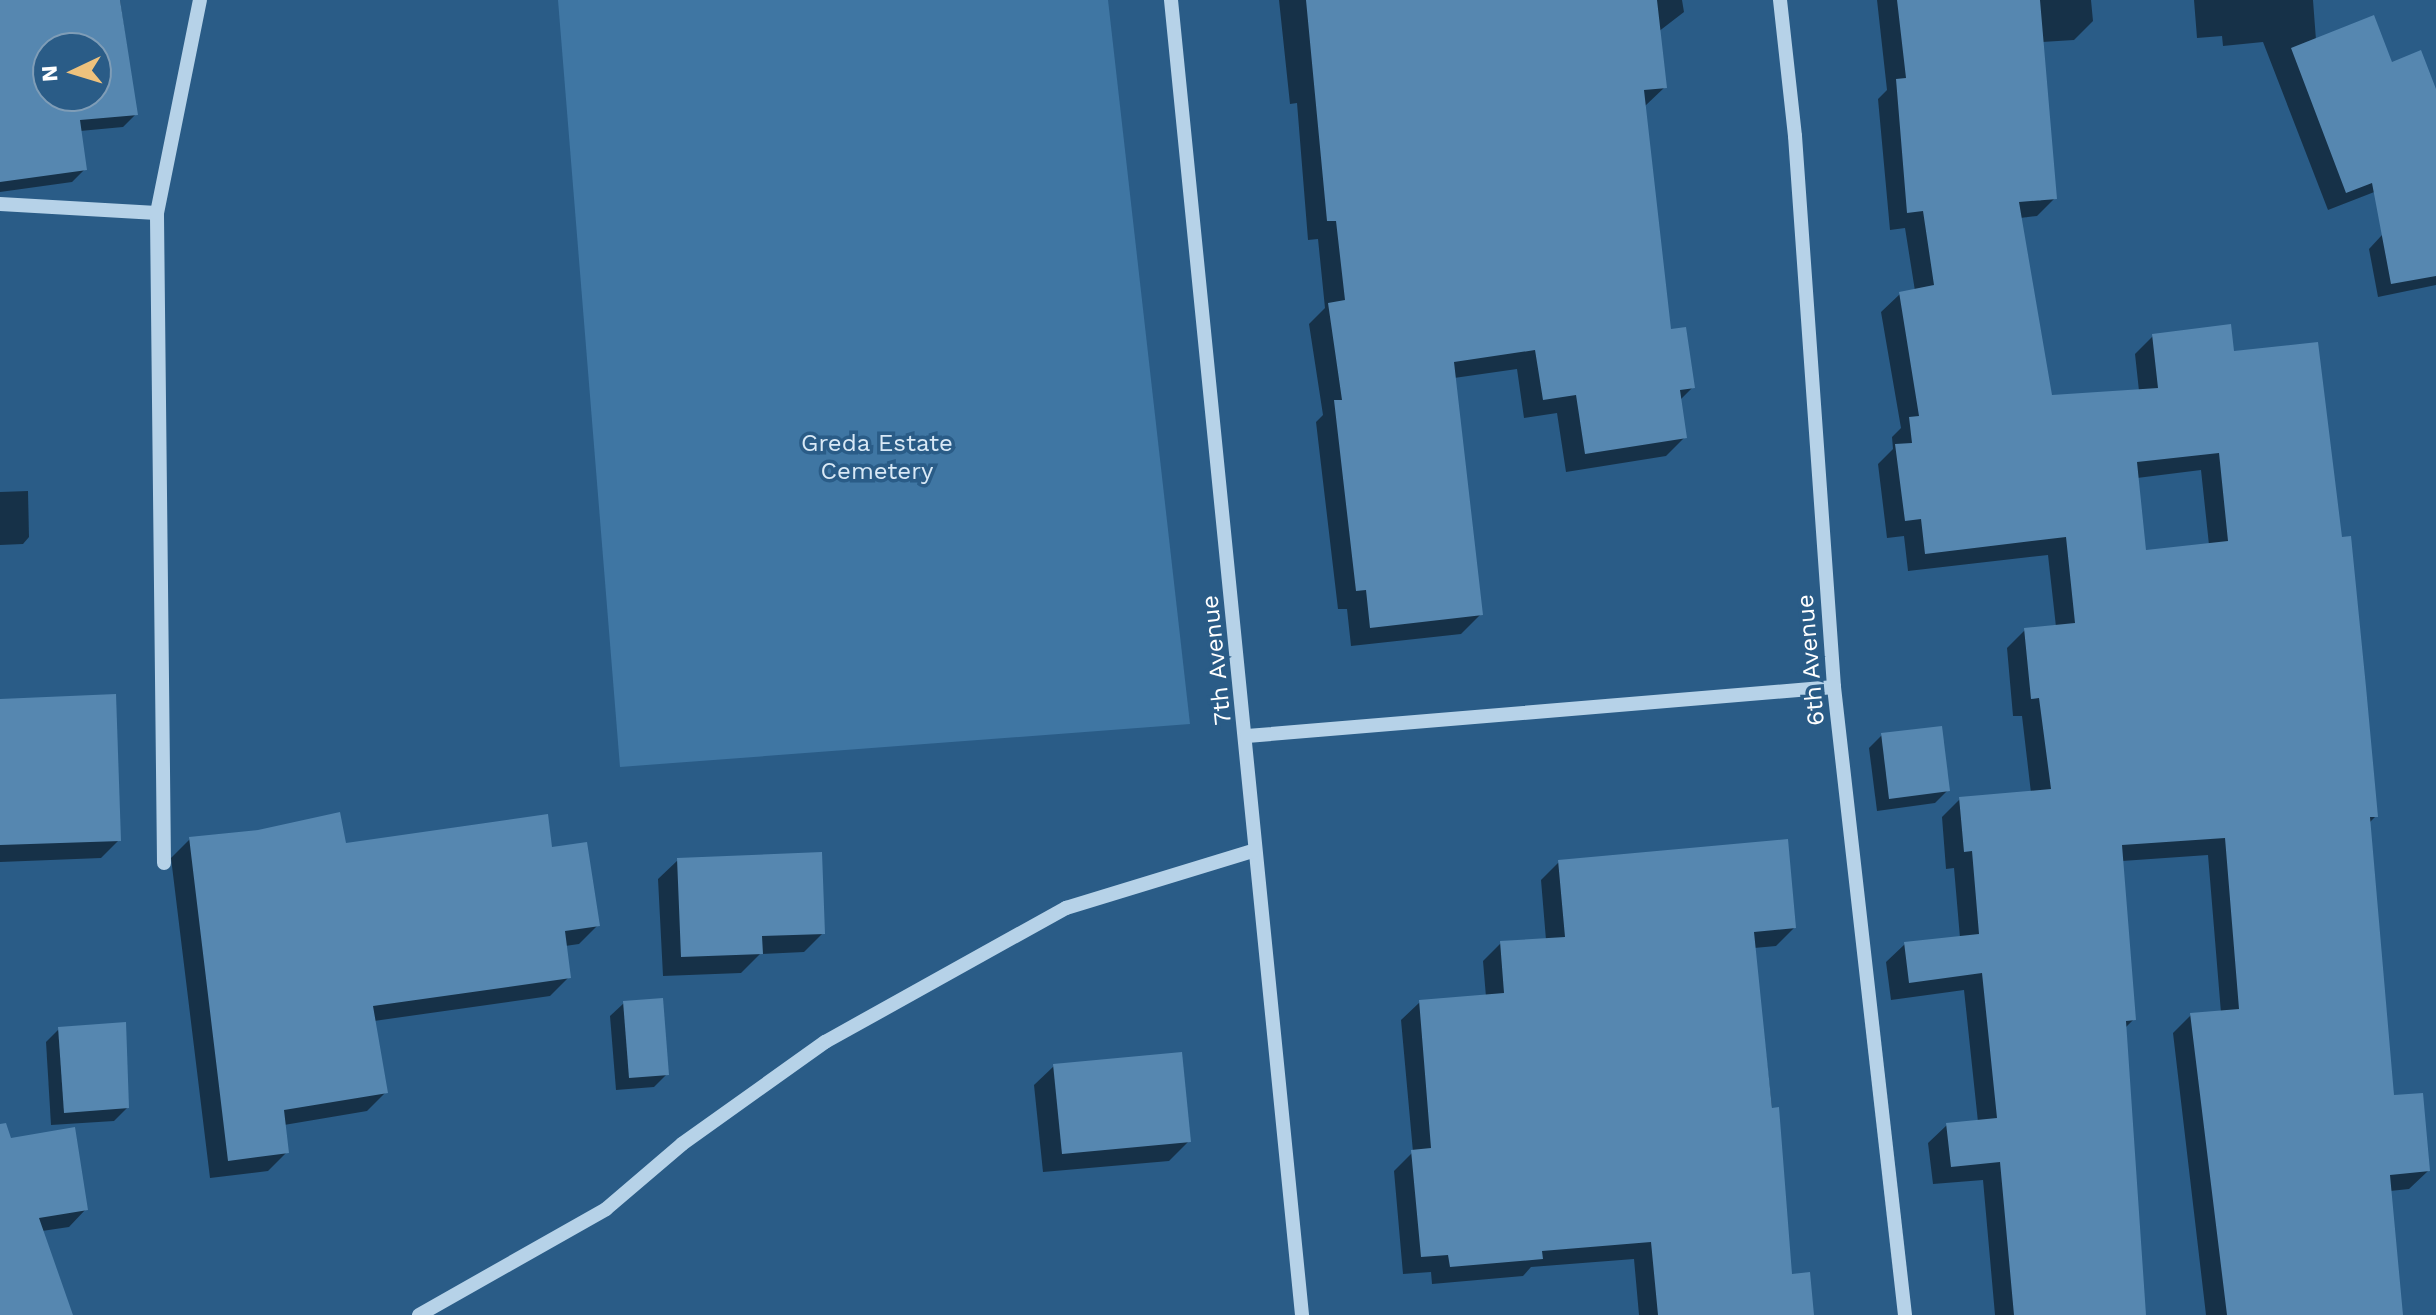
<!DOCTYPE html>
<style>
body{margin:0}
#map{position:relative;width:2436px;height:1315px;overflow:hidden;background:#2a5c87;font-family:"Work Sans",sans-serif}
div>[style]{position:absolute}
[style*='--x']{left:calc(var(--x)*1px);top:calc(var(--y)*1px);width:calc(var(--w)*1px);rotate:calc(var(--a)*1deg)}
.green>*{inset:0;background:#3f76a3}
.shadow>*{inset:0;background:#0007}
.building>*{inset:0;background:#5687b0}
.minor>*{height:14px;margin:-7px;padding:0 7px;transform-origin:7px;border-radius:7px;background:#b6d2e8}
span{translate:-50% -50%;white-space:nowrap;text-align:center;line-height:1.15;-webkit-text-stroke:7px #2a5c87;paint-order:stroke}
.park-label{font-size:24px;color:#d9e9f6}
.street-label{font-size:24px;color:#fff}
.north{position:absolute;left:32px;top:32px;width:80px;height:80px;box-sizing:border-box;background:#2a5c87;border:2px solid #7f9db7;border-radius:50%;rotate:266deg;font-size:22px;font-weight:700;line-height:32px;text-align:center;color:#fff}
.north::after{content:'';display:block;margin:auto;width:28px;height:36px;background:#eec27d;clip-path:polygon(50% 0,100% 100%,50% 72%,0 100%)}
</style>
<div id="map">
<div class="green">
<i style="clip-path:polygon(558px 0,1108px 0,1190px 724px,620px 767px)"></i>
</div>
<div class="shadow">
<i style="clip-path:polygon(evenodd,0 0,120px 0,136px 114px,123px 127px,80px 131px,85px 169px,72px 182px,0 192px,0 0,48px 48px,96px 48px,96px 96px,48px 96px,48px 48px)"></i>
<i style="clip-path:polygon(1279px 0,1682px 0,1684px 12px,1658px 32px,1665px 87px,1645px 106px,1669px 332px,1693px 387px,1679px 401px,1685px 437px,1666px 456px,1566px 472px,1557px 413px,1524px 418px,1517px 369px,1454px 378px,1481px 614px,1461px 634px,1351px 646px,1347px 609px,1338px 609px,1316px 422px,1323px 415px,1309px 324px,1325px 308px,1318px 239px,1308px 240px,1297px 103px,1290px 104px)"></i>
<i style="clip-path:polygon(evenodd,1877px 0,2091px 0,2093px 21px,2074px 40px,2042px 42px,2055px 198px,2037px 216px,2020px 218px,2050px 397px,2139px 391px,2135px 354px,2153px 336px,2232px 353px,2376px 816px,2368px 824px,2392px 1097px,2428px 1171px,2409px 1189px,2390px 1191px,2401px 1315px,2206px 1315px,2173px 1033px,2191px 1015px,2221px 1013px,2208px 855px,2122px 861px,2134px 1019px,2124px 1029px,2144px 1315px,1995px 1315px,1983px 1180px,1933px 1184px,1928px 1143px,1947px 1125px,1978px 1122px,1964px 990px,1891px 1000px,1886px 962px,1905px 944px,1960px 938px,1954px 868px,1946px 869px,1942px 817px,1960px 799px,2031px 793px,2022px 716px,2013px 716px,2007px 648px,2025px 630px,2056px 627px,2048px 555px,1908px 571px,1904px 536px,1887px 538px,1878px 464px,1893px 449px,1892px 437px,1901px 428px,1881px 312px,1900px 294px,1915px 291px,1905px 228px,1890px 230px,1878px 99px,1887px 90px,1877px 0,2201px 470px,2209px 545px,2144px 552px,2137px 478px,2201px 470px)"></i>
<i style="clip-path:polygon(2194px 0,2313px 0,2316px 40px,2391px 65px,2436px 95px,2436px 168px,2328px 210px,2263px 42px,2223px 46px,2222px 36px,2197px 38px)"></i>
<i style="clip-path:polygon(2436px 226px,2436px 285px,2378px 297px,2369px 249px,2382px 235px)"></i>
<i style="clip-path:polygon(28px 491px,29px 537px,23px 544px,0 545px,0 492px)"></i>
<i style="clip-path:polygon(0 701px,119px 840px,101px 858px,0 862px)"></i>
<i style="clip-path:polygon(1882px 735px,1948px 790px,1935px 803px,1877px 811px,1869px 748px)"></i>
<i style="clip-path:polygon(190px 839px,550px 850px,598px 925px,579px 944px,565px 946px,569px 977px,550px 996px,374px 1021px,386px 1092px,367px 1111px,284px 1125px,287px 1152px,268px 1171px,210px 1178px,171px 858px)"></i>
<i style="clip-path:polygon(678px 860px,823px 933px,804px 952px,760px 954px,741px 973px,663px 976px,658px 879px)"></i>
<i style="clip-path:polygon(1559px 862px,1794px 928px,1776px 946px,1754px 948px,1791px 1276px,1812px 1315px,1639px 1315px,1634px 1259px,1531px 1267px,1523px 1276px,1432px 1284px,1431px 1272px,1403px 1274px,1394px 1171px,1413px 1152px,1401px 1020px,1420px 1002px,1486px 997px,1483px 961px,1501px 943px,1546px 940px,1541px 880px)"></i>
<i style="clip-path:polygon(624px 1003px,667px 1074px,654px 1087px,616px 1090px,610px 1016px)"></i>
<i style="clip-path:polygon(59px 1029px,127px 1108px,114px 1121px,51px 1125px,46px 1042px)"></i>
<i style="clip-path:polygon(1054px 1066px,1189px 1141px,1169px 1161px,1043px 1172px,1034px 1085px)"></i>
<i style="clip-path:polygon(0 1142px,86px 1209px,69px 1227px,42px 1231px,71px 1315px,0 1315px)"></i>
</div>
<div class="building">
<i style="clip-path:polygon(evenodd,0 0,120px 0,138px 115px,80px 120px,87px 170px,0 182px,0 0,48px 48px,96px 48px,96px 96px,48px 96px,48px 48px)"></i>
<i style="clip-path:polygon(1306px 0,1657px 0,1667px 88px,1644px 90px,1671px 329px,1686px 327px,1695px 388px,1680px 390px,1687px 438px,1585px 454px,1576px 395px,1543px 400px,1535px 350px,1454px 362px,1483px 615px,1370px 628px,1366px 590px,1356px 591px,1334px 400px,1342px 400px,1328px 303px,1345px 300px,1336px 221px,1327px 221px)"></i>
<i style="clip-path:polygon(evenodd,1897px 0,2040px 0,2057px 199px,2019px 202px,2052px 395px,2158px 388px,2152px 334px,2231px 324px,2234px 351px,2318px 342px,2342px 537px,2351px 536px,2366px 687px,2378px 817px,2370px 817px,2394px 1095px,2423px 1093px,2430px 1171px,2390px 1175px,2403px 1315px,2227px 1315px,2190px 1013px,2239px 1009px,2225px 838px,2122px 845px,2136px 1020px,2126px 1021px,2146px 1315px,2014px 1315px,2000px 1162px,1951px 1167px,1946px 1123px,1997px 1118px,1982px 973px,1909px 983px,1904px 942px,1979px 934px,1972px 851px,1964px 852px,1959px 797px,2051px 789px,2039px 698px,2031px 699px,2024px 628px,2075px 623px,2066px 537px,1925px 554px,1921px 519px,1905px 521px,1895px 444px,1912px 443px,1909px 417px,1919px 416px,1899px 292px,1934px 285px,1923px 211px,1907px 213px,1896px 79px,1906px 78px,1897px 0,2219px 453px,2228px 541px,2146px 550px,2137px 462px,2219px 453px)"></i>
<i style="clip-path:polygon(2374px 15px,2392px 62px,2421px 50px,2436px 89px,2436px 276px,2391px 284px,2372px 183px,2346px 193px,2291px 48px)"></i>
<i style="clip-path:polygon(116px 694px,121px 841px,0 845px,0 699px)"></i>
<i style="clip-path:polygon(1942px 726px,1950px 791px,1889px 799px,1881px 733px)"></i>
<i style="clip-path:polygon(340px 812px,346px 843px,548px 814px,552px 847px,587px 842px,600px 926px,565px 931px,571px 978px,373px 1006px,388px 1093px,284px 1110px,289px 1153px,228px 1161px,189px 837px,258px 830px)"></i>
<i style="clip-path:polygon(1788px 839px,1796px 928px,1754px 932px,1772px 1108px,1779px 1107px,1792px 1274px,1810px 1272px,1814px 1315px,1658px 1315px,1651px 1242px,1542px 1251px,1543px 1259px,1450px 1267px,1448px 1255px,1421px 1257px,1411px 1150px,1431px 1148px,1419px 1000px,1504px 993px,1500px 941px,1565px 937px,1558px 860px)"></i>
<i style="clip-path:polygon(822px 852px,825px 934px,762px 936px,763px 954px,681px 957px,677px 858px)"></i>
<i style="clip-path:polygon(663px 998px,669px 1075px,629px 1078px,623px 1001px)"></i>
<i style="clip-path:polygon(126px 1022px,129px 1108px,64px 1113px,58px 1027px)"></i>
<i style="clip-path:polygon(1182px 1052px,1191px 1142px,1062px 1154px,1053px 1064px)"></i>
<i style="clip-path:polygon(6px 1123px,11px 1138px,75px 1127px,88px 1210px,39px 1218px,73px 1315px,0 1315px,0 1124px)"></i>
</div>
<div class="minor">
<i style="--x:1171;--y:0;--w:1322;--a:84.31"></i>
<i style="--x:1780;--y:0;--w:137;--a:83.7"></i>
<i style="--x:1795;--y:136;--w:552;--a:85.95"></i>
<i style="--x:1834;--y:687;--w:632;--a:83.55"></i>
<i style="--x:0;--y:204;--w:157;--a:3.3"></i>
<i style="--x:1247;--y:736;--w:589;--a:-4.77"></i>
<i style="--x:164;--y:863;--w:650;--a:-90.62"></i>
<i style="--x:157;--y:213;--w:217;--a:-78.6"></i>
<i style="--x:419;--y:1315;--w:215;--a:-29.5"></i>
<i style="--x:606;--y:1209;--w:100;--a:-40.5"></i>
<i style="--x:682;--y:1144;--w:176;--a:-35.5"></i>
<i style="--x:825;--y:1042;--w:276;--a:-29.1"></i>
<i style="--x:1066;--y:908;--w:195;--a:-17"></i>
</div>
<div class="park-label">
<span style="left:877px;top:458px">Greda Estate<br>Cemetery</span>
</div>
<div class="street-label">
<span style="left:1217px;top:660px;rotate:-96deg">7th Avenue</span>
<span style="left:1811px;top:660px;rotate:-95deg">6th Avenue</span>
</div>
<div class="north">N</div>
</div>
